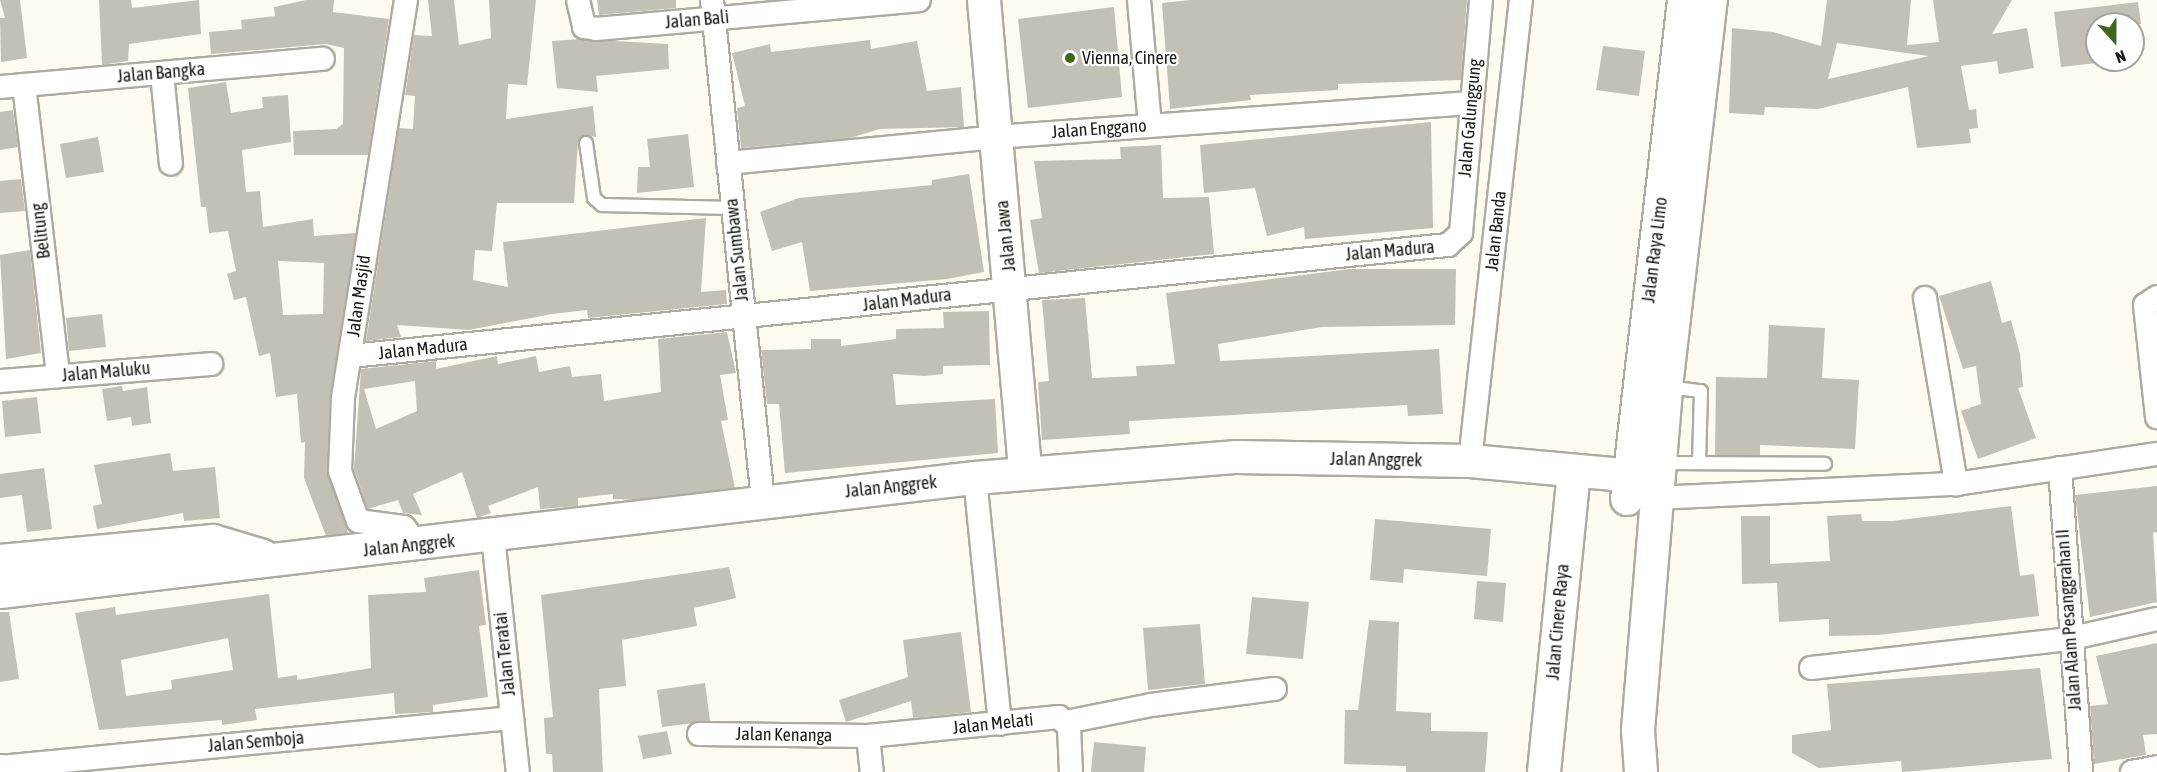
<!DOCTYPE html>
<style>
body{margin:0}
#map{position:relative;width:2157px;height:772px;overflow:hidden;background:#fdfbef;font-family:"Asap Condensed",sans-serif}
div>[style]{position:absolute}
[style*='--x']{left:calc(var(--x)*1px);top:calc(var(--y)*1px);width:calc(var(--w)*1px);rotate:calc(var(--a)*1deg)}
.building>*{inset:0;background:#c3c1b6}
.roads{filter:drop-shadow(2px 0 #adaba0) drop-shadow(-2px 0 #adaba0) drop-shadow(0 2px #adaba0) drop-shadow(0 -2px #adaba0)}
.lane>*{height:12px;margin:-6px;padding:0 6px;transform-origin:6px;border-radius:6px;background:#fff}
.street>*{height:22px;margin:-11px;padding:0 11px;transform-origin:11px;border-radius:11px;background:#fff}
.secondary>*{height:32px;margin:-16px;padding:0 16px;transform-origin:16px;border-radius:16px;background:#fff}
.dots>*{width:16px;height:16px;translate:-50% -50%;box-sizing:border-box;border:3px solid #fff;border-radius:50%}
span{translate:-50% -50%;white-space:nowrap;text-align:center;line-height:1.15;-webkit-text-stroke:4.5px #fff;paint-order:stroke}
.street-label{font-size:18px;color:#191915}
.poi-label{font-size:18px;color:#191915}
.left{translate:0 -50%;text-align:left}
.north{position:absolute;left:2085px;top:12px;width:60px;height:60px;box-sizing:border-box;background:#fff;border:2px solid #a3a3a1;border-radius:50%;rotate:159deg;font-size:16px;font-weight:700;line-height:24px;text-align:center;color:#191915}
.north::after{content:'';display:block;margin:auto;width:21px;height:27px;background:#40651e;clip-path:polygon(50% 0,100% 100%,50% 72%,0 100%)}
</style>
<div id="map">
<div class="building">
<i style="clip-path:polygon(0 0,20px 0,27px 58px,1px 62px,0 18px,5px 18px)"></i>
<i style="clip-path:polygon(99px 0,131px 0,132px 8px,199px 0,201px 34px,129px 44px,128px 61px,102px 65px)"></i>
<i style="clip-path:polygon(306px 0,334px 0,333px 12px,389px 19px,368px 155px,294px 155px,293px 131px,336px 129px,343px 124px,344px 48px,326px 44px,211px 54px,209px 32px,242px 29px,241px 20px,275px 16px,274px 7px)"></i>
<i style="clip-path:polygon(428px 0,454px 0,459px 45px,491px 38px,489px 0,536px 0,527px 85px,508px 84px,506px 119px,593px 106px,596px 137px,584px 135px,578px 141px,574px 203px,497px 203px,492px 251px,475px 250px,473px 280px,508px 287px,503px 242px,706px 218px,701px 292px,726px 290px,727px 304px,588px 318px,587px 310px,552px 314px,469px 330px,397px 325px,401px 337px,366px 341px,399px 128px,413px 129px,415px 96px,405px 95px,414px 35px,432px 36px)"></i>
<i style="clip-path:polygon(597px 0,676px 0,676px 8px,599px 15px)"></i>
<i style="clip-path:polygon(1190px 0,1467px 0,1461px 80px,1338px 84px,1338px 90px,1250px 95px,1251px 100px,1170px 109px,1162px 3px)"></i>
<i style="clip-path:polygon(evenodd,1827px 0,1911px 0,1907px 45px,1939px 42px,1933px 0,2012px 0,1992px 34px,2027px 28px,2034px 68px,1999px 74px,1997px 61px,1961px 66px,1969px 110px,1976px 109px,1978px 128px,1969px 129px,1971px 143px,1917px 148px,1908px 87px,1818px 109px,1765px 107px,1764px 115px,1729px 113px,1732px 28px,1773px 32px,1821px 46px,1827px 0,1837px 43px,1906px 53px,1929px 56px,1828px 79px,1837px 43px)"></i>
<i style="clip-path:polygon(2138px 2px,2141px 24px,2097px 24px,2097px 63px,2061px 67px,2054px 12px)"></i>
<i style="clip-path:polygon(1114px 7px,1122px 97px,1028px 108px,1018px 19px)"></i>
<i style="clip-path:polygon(579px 39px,668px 44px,669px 69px,596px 76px,598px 92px,557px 88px,552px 41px)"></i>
<i style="clip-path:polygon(870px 40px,871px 49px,917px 41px,927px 91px,961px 87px,964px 127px,880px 129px,850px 138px,741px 148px,737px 108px,745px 106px,732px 53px,770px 44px,771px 52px)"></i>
<i style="clip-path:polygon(1603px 46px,1645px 51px,1639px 96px,1596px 90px)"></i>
<i style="clip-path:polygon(evenodd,226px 82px,231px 113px,263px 108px,262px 97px,288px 95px,291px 142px,242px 150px,246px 192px,260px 191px,263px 227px,313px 219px,314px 236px,356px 233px,330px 397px,327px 470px,348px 533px,326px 536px,304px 478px,305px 442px,301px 443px,297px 394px,276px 397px,270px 353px,259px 356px,246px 297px,234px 300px,227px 274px,236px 271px,228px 231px,209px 233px,206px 207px,201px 207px,188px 88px,226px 82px,278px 261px,324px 263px,323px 314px,283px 315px,278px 261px)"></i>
<i style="clip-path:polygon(13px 110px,18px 147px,0 150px,0 112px)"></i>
<i style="clip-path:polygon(1431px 122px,1433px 228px,1305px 239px,1304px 227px,1267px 236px,1255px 188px,1204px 193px,1200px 145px)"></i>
<i style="clip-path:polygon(688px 134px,694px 187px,637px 193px,638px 167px,650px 167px,647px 139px)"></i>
<i style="clip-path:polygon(98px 137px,104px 172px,66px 178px,60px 144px)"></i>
<i style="clip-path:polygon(1161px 145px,1163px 198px,1209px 197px,1214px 254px,1039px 273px,1030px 220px,1042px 218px,1034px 161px,1121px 159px,1120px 147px)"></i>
<i style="clip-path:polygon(969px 174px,984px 272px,947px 279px,810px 291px,802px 242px,772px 251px,760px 212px,799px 198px,932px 185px,932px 180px)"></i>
<i style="clip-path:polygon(21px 179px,25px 211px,0 213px,0 181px)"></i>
<i style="clip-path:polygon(30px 250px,41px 353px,6px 359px,0 255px)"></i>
<i style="clip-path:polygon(1349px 269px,1456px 269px,1455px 325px,1322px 327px,1218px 344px,1220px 361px,1439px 349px,1443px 414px,1408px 416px,1407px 405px,1129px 421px,1130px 434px,1042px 440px,1038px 382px,1049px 381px,1042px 300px,1085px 298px,1092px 378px,1137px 376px,1136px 366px,1175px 364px,1166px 293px)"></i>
<i style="clip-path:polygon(1991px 281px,2002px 323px,2011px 320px,2020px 354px,2023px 387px,2018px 388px,2036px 438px,1978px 459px,1961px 411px,1981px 404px,1976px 366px,1963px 369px,1939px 296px)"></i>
<i style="clip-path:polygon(989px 311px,990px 365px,943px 366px,943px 374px,925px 376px,893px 374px,896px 405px,995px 399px,998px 453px,785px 473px,779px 404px,767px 404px,761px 350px,811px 349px,811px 339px,841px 339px,841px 346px,896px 339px,896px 329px,944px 328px,943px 312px)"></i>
<i style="clip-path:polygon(102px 314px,106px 347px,69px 351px,66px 318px)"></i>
<i style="clip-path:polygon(1769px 325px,1825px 328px,1822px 378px,1859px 380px,1855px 449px,1760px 445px,1760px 455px,1715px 455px,1716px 377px,1767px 378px)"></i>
<i style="clip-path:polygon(evenodd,727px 332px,736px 373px,720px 375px,728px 420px,721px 421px,735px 488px,635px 500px,613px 499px,613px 494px,578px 498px,578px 506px,540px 509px,538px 487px,488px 506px,491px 513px,477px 518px,462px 472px,413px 494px,422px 515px,403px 513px,398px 500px,368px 509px,354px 469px,361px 369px,436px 361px,436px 369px,497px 356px,498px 364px,536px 356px,539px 372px,570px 366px,572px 377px,601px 374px,604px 401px,661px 392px,658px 339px,727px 332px,415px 381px,417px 411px,376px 429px,364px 389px,415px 381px)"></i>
<i style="clip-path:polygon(122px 386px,123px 391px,147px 387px,151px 423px,132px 426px,131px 417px,107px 421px,102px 389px)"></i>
<i style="clip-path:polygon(37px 397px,41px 433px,5px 437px,2px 401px)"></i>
<i style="clip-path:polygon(170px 453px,173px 471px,215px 467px,220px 518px,184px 521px,183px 513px,97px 529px,93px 506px,102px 504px,94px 465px)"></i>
<i style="clip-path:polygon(44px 468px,52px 529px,27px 532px,22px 495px,0 498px,0 474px)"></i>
<i style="clip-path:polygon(2157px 486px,2157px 532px,2153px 533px,2157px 602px,2090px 617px,2075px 495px)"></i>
<i style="clip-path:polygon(2011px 506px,2020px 576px,2034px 574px,2039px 616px,1879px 635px,1829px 636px,1829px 619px,1779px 622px,1777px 583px,1742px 584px,1741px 516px,1770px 516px,1770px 564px,1830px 561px,1827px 516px,1861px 514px,1862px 521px,1893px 521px)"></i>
<i style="clip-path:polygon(1375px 519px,1491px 529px,1487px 576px,1404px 569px,1403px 583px,1370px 580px)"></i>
<i style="clip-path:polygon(729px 567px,736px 598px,694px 608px,697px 626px,622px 640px,626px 686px,599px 689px,603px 772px,553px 772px,552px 754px,546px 754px,544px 718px,553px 717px,541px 595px)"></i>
<i style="clip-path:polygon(evenodd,479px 570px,486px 625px,479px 626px,488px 697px,433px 705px,433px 712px,395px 714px,394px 693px,255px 709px,257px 720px,222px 725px,222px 720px,99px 730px,75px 613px,115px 607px,116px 615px,269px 594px,278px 678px,297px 675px,297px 680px,371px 668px,368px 595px,426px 592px,424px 578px,479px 570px,228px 638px,233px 670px,171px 680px,172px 689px,126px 696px,121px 660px,228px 638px)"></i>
<i style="clip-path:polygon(1477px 581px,1506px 583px,1503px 622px,1474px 619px)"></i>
<i style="clip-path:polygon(1252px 597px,1309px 602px,1303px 659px,1246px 654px)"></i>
<i style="clip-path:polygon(0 612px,9px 612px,19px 679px,0 682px)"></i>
<i style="clip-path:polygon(1369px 620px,1399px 622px,1396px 711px,1431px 713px,1431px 731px,1488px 732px,1485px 772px,1406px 772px,1406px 766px,1344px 764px,1345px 710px,1358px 710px)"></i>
<i style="clip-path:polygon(1200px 624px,1205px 684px,1148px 690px,1143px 628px)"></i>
<i style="clip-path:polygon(961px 632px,971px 712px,913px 718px,911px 701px,846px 722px,839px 700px,908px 677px,903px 640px)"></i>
<i style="clip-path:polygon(2157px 643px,2157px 734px,2143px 735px,2146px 755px,2094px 764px,2090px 706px,2108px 704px,2096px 656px)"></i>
<i style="clip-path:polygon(2040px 668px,2052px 759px,1902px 772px,1901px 761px,1819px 768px,1792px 753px,1792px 735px,1831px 730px,1827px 684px)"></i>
<i style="clip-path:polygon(705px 683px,710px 721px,662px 727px,657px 690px)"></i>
<i style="clip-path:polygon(667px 731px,672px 754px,643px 759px,638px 736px)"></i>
<i style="clip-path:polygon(1094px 742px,1146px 747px,1144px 772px,1091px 772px)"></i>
</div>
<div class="roads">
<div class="lane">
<i style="--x:586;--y:143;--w:56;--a:81.7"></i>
<i style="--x:594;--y:198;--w:11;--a:41"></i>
<i style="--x:602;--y:205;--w:131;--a:1.3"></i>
<i style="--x:1667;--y:387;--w:34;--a:7"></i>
<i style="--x:1701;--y:391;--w:72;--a:91.6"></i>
<i style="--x:1661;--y:463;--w:164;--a:0.3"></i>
</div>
<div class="street">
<i style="--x:406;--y:0;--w:404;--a:99"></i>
<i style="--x:343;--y:399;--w:72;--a:92.4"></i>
<i style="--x:340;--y:471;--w:53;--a:70.2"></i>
<i style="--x:358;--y:521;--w:46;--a:7.4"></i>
<i style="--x:404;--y:527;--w:22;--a:54"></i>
<i style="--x:578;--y:0;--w:28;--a:77"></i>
<i style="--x:584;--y:27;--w:12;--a:9"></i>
<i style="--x:596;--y:29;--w:324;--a:-5.1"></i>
<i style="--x:712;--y:0;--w:504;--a:84.19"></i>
<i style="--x:1139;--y:0;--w:126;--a:85"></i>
<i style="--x:162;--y:73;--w:91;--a:84.4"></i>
<i style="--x:24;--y:85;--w:293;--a:83.3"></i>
<i style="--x:0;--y:87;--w:324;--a:-5"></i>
<i style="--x:728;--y:163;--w:269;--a:-5.5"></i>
<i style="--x:996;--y:137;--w:475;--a:-4.1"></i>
<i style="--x:2157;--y:297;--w:14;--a:146"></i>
<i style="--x:2145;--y:305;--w:113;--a:83.9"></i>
<i style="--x:1925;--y:298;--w:189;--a:80.5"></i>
<i style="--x:351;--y:356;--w:1103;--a:-5.78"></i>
<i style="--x:1448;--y:245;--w:18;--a:-43"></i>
<i style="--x:1461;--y:233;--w:234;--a:-85.1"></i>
<i style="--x:0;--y:381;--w:212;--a:-4.6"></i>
<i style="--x:1470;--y:461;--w:464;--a:-83.7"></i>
<i style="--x:2060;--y:468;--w:305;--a:86"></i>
<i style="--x:975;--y:478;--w:247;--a:84.2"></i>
<i style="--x:1656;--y:498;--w:300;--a:-2.7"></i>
<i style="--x:1956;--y:484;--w:203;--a:-8.5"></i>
<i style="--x:493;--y:536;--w:237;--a:84"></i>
<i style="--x:1811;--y:668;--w:259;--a:-6.4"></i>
<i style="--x:2068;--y:639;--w:91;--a:-12.7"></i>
<i style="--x:1066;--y:722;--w:87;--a:-11.3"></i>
<i style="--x:1151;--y:705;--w:125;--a:-7.4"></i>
<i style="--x:699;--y:734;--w:169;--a:0.7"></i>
<i style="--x:868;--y:736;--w:192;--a:-5.7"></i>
<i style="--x:1059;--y:717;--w:14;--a:45"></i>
<i style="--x:1069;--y:727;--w:45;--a:87.5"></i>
<i style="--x:868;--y:736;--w:36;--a:84"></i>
<i style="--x:0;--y:767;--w:514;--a:-5.47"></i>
<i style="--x:2132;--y:772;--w:25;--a:-11"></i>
</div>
<div class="secondary">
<i style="--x:984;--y:0;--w:475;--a:85"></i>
<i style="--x:1627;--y:499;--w:502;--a:-83.48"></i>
<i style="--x:0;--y:561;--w:214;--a:-5.4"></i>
<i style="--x:213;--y:541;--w:52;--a:16.7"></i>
<i style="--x:0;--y:592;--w:982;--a:-6.67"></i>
<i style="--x:975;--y:478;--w:263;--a:-4.6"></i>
<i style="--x:1237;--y:457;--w:233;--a:1"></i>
<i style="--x:1470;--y:461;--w:189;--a:5.2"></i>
<i style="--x:0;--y:771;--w:1;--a:90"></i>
<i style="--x:1544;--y:772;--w:301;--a:-84.3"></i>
<i style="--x:1641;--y:772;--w:42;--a:-94.1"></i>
<i style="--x:1638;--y:730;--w:344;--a:-85.3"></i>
<i style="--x:1666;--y:387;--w:390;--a:-83.4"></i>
</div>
</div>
<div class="dots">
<i style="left:1070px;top:58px;background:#40651e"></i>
</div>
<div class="street-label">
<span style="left:697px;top:20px;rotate:-5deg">Jalan Bali</span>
<span style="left:161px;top:73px;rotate:-5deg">Jalan Bangka</span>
<span style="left:1470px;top:118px;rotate:-85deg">Jalan Galunggung</span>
<span style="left:1099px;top:129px;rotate:-4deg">Jalan Enggano</span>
<span style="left:41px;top:231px;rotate:-97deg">Belitung</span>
<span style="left:1496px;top:231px;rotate:-84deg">Jalan Banda</span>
<span style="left:1006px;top:236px;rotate:-96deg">Jalan Jawa</span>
<span style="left:737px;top:250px;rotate:-96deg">Jalan Sumbawa</span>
<span style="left:1655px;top:250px;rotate:-83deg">Jalan Raya Limo</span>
<span style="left:1390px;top:251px;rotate:-5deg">Jalan Madura</span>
<span style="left:359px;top:296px;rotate:-82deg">Jalan Masjid</span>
<span style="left:907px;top:300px;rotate:-7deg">Jalan Madura</span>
<span style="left:423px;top:349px;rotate:-6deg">Jalan Madura</span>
<span style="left:106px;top:372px;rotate:-5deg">Jalan Maluku</span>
<span style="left:1376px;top:460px;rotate:1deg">Jalan Anggrek</span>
<span style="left:891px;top:487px;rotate:-6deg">Jalan Anggrek</span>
<span style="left:409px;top:546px;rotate:-6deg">Jalan Anggrek</span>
<span style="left:2069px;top:620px;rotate:-94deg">Jalan Alam Pesanggrahan II</span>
<span style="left:1558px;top:622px;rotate:-85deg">Jalan Cinere Raya</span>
<span style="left:505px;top:654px;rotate:-96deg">Jalan Teratai</span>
<span style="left:993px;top:724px;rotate:-6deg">Jalan Melati</span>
<span style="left:784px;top:735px;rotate:1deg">Jalan Kenanga</span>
<span style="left:256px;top:742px;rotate:-5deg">Jalan Semboja</span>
</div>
<div class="poi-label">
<span class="left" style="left:1082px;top:58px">Vienna, Cinere</span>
</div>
<div class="north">N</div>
</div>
